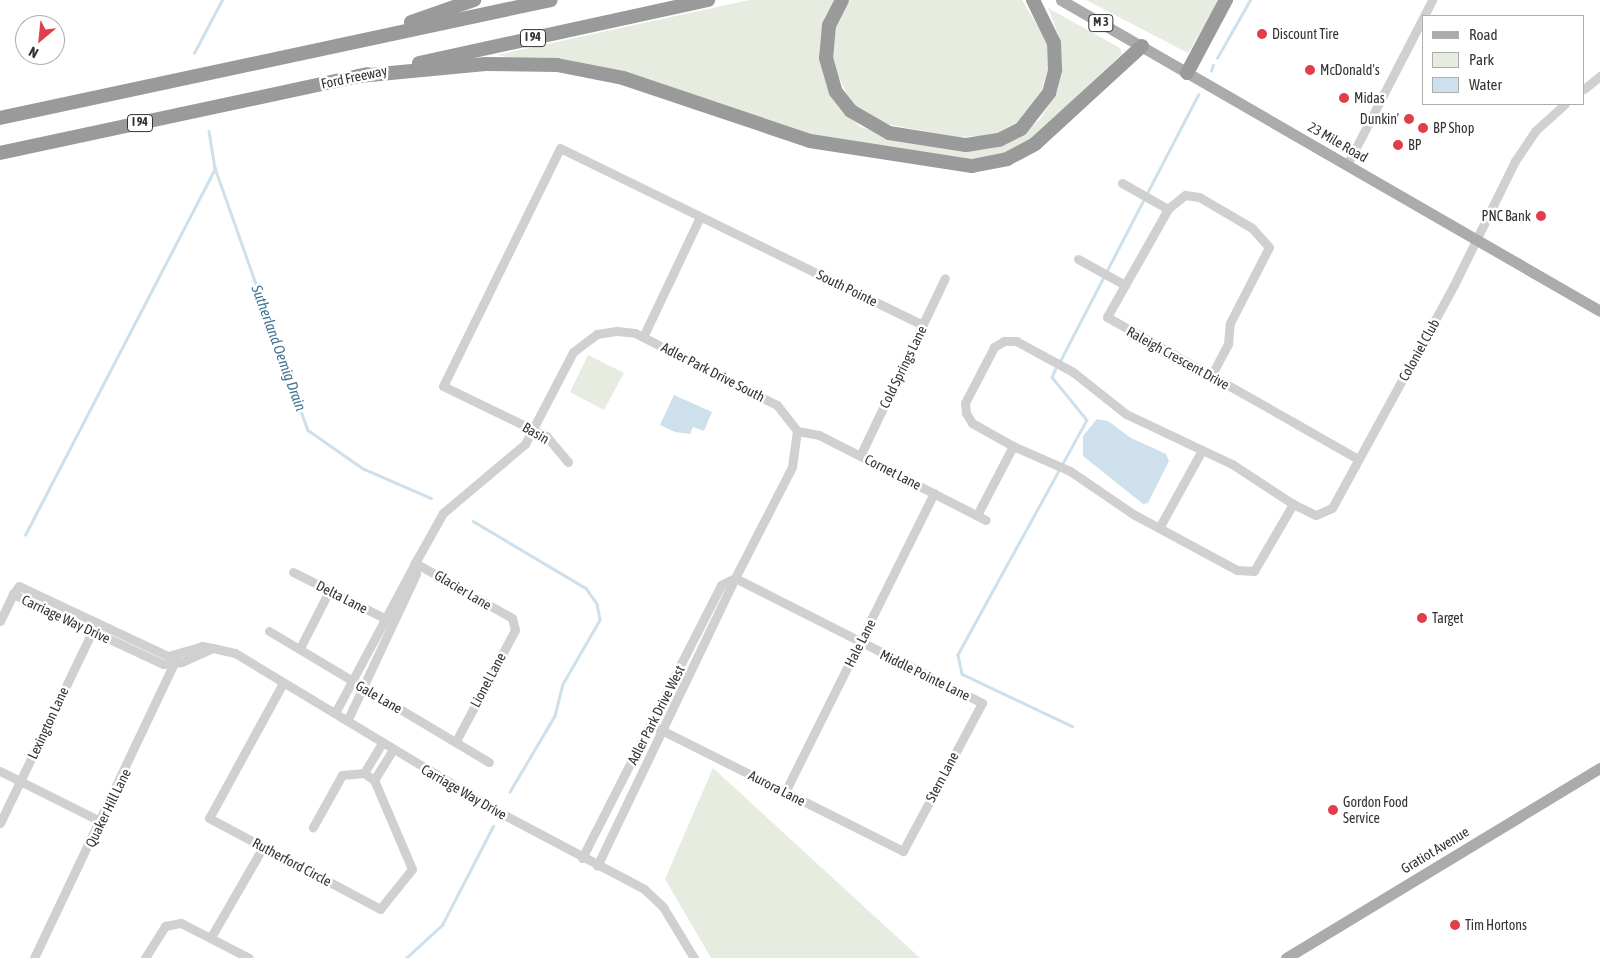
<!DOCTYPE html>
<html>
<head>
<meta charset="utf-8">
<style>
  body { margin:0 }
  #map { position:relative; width:1600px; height:958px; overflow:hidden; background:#fff; font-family:"Asap Condensed",sans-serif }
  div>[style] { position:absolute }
  .green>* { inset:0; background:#e6ecdf }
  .water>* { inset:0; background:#cde0eb }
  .stream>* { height:2.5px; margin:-1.25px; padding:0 1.25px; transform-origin:1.25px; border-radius:1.25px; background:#cde0eb }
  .minor>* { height:9px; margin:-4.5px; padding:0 4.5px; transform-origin:4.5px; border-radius:4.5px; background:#d0d0d0 }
  .major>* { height:11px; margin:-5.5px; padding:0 5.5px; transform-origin:5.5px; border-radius:5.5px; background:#ababab }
  .highway>* { height:14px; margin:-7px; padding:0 7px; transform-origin:7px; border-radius:7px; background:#9a9a9a }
  .dots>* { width:14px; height:14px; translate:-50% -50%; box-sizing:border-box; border:2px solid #fff; border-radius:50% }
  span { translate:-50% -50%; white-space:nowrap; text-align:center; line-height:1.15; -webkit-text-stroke:5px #fff; paint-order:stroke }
  .shield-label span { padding:1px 4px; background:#fff; border:1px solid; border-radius:4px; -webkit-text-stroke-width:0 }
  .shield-label { font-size:12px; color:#333; font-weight:700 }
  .poi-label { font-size:14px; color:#333 }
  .left { translate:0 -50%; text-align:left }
  .right { translate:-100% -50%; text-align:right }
  .street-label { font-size:14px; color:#333 }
  .water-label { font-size:15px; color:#427494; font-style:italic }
  .legend { position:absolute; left:1422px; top:15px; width:162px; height:90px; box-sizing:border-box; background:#fff; border:1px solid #adadad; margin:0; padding:6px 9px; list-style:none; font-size:15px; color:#333 }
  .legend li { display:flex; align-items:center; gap:10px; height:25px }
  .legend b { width:25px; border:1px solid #adadad }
  .north { position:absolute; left:15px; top:15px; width:50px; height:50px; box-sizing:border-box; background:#fff; border:1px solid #adadad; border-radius:50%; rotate:208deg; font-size:14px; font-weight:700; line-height:20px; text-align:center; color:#333 }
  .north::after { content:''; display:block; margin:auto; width:18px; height:22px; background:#e03f4a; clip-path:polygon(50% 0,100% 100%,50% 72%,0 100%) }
</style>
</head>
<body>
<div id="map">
  <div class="green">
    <i style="clip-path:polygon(749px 0,835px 0,821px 35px,826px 85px,843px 112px,861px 127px,902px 141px,988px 149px,1025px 132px,1040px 119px,1051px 102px,1061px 71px,1059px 37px,1048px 8px,1120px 48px,1122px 54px,1022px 148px,980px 161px,811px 136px,655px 83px,497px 55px)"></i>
    <i style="clip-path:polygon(850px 0,1022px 0,1048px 43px,1049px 65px,1039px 99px,1023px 119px,993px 135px,958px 137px,880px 123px,851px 103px,832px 62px,835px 29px)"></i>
    <i style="clip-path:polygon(1086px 0,1220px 0,1188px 53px)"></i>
    <i style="clip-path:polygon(588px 355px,624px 373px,604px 410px,570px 392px)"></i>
    <i style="clip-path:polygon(713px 768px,896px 936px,920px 958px,711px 958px,665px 879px)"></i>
  </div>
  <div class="water">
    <i style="clip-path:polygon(674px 395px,712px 412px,704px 431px,693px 427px,690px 434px,675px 432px,660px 425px)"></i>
    <i style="clip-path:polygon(1097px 419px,1108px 421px,1131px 438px,1166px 454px,1169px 461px,1148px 503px,1143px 504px,1083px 456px,1083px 436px)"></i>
  </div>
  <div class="stream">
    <i style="left:194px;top:53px;width:60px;rotate:-62.2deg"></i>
    <i style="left:1217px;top:58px;width:67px;rotate:-60.4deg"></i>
    <i style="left:1211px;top:71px;width:6px;rotate:-72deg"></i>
    <i style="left:209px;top:131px;width:37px;rotate:81deg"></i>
    <i style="left:215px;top:168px;width:278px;rotate:70.5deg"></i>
    <i style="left:308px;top:430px;width:68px;rotate:34.9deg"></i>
    <i style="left:364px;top:469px;width:73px;rotate:23.4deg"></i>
    <i style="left:1060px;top:361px;width:300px;rotate:-62.6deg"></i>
    <i style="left:1057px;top:366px;width:12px;rotate:114deg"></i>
    <i style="left:1052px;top:377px;width:55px;rotate:50.9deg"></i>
    <i style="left:1087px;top:420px;width:268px;rotate:118.8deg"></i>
    <i style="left:958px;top:655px;width:19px;rotate:78deg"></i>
    <i style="left:962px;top:674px;width:122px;rotate:25.3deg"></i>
    <i style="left:473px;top:521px;width:131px;rotate:30.7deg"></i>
    <i style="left:586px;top:588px;width:19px;rotate:55deg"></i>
    <i style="left:597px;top:604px;width:16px;rotate:79deg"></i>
    <i style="left:600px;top:620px;width:74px;rotate:120deg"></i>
    <i style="left:563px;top:684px;width:33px;rotate:104deg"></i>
    <i style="left:555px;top:716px;width:88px;rotate:120.6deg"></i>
    <i style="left:25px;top:535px;width:413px;rotate:-62.6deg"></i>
    <i style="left:406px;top:958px;width:49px;rotate:-42.5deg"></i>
    <i style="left:442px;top:925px;width:111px;rotate:-62.7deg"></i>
  </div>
  <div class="minor">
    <i style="left:1584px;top:89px;width:21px;rotate:-39deg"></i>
    <i style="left:1347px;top:165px;width:186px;rotate:-62.7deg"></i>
    <i style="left:1122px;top:183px;width:53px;rotate:29.5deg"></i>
    <i style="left:1078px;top:259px;width:54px;rotate:29deg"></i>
    <i style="left:643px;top:337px;width:133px;rotate:-64.6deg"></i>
    <i style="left:1211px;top:376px;width:36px;rotate:-62deg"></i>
    <i style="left:1228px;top:344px;width:21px;rotate:-85deg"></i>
    <i style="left:1230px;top:323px;width:85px;rotate:-62.8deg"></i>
    <i style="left:1269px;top:247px;width:25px;rotate:-132deg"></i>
    <i style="left:1252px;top:228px;width:61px;rotate:-149.7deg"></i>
    <i style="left:1199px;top:197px;width:14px;rotate:-172deg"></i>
    <i style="left:1185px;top:195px;width:22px;rotate:141deg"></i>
    <i style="left:1168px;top:209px;width:124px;rotate:119.5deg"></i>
    <i style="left:1107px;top:317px;width:214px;rotate:29.4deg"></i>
    <i style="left:1293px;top:422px;width:75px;rotate:29.6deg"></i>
    <i style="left:797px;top:431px;width:22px;rotate:10deg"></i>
    <i style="left:819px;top:435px;width:187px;rotate:27deg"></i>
    <i style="left:1013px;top:446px;width:47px;rotate:-150.7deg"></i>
    <i style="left:972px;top:423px;width:12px;rotate:-121deg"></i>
    <i style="left:966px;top:413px;width:10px;rotate:-96deg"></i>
    <i style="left:965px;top:403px;width:63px;rotate:-62.6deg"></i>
    <i style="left:994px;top:347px;width:12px;rotate:-31deg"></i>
    <i style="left:1004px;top:341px;width:12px"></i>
    <i style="left:1016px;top:341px;width:65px;rotate:28.5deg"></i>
    <i style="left:1073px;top:372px;width:68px;rotate:38.4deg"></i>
    <i style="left:1126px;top:414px;width:117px;rotate:25.3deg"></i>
    <i style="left:1232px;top:464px;width:73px;rotate:33.3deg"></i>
    <i style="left:860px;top:456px;width:197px;rotate:-64.5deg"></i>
    <i style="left:568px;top:462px;width:34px;rotate:-130deg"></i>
    <i style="left:546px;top:436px;width:114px;rotate:-154.1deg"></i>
    <i style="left:443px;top:386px;width:265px;rotate:-63.8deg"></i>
    <i style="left:560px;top:148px;width:404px;rotate:26deg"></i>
    <i style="left:977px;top:515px;width:78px;rotate:-62.4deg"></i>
    <i style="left:1013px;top:446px;width:62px;rotate:23.7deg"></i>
    <i style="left:1070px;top:471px;width:76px;rotate:34.3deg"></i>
    <i style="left:1133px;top:514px;width:118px;rotate:28.3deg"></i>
    <i style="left:1237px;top:570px;width:17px;rotate:3deg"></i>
    <i style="left:1254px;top:571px;width:78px;rotate:-59.8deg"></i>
    <i style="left:1293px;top:504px;width:25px;rotate:26deg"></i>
    <i style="left:1316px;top:515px;width:17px;rotate:-24deg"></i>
    <i style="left:1332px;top:508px;width:252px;rotate:-61.3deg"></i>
    <i style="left:1453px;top:287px;width:140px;rotate:-63.8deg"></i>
    <i style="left:1515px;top:161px;width:36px;rotate:-56deg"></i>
    <i style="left:1535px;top:131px;width:40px;rotate:-42deg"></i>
    <i style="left:1159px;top:528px;width:89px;rotate:-61.1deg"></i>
    <i style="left:293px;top:572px;width:106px;rotate:26.8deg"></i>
    <i style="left:19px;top:586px;width:165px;rotate:25.2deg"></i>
    <i style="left:168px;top:656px;width:35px;rotate:-16deg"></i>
    <i style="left:202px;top:646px;width:11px;rotate:10deg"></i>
    <i style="left:213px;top:648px;width:34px;rotate:156deg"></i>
    <i style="left:182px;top:662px;width:19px;rotate:174deg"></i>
    <i style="left:163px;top:664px;width:166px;rotate:-155deg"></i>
    <i style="left:13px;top:594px;width:10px;rotate:-53deg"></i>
    <i style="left:0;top:621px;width:30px;rotate:-64deg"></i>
    <i style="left:269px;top:631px;width:256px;rotate:30.8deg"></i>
    <i style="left:213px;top:648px;width:23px;rotate:13deg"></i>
    <i style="left:235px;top:653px;width:304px;rotate:31.1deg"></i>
    <i style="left:495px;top:810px;width:169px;rotate:27.9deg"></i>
    <i style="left:644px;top:889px;width:26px;rotate:43deg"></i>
    <i style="left:663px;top:907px;width:60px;rotate:58.7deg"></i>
    <i style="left:300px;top:648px;width:64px;rotate:-63deg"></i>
    <i style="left:283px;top:683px;width:154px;rotate:118.7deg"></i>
    <i style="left:209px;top:818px;width:194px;rotate:28deg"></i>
    <i style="left:380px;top:909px;width:51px;rotate:-51.3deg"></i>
    <i style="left:412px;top:869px;width:97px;rotate:-113.1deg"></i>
    <i style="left:374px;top:780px;width:12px;rotate:-145deg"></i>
    <i style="left:364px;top:773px;width:22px;rotate:175deg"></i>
    <i style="left:342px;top:775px;width:60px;rotate:119.1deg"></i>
    <i style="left:335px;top:713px;width:170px;rotate:-61.9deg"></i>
    <i style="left:415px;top:563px;width:11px;rotate:85deg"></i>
    <i style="left:416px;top:574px;width:162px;rotate:115.1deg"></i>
    <i style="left:456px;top:741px;width:126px;rotate:-62deg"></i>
    <i style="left:515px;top:630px;width:12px;rotate:-104deg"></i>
    <i style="left:512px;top:618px;width:112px;rotate:-150.4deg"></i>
    <i style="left:415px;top:563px;width:57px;rotate:-60.8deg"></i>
    <i style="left:443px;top:513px;width:107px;rotate:-40.1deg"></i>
    <i style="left:525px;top:444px;width:104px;rotate:-62.4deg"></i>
    <i style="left:573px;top:352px;width:30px;rotate:-37deg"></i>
    <i style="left:597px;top:334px;width:20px;rotate:-9deg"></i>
    <i style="left:617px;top:331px;width:18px;rotate:6deg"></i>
    <i style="left:635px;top:333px;width:159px;rotate:26.9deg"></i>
    <i style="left:777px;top:405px;width:33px;rotate:52deg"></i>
    <i style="left:797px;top:431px;width:36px;rotate:98deg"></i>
    <i style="left:792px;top:467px;width:125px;rotate:117.2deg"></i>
    <i style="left:735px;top:578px;width:277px;rotate:26.8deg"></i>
    <i style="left:982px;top:703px;width:168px;rotate:118.1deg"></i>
    <i style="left:903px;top:851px;width:282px;rotate:-153.4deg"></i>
    <i style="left:0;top:771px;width:114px;rotate:26.6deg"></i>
    <i style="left:364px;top:773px;width:35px;rotate:-59deg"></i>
    <i style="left:374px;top:780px;width:36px;rotate:-58deg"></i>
    <i style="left:785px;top:792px;width:334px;rotate:-63.5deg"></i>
    <i style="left:0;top:823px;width:216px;rotate:-64.3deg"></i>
    <i style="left:582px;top:858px;width:306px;rotate:-63deg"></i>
    <i style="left:721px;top:585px;width:16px;rotate:-27deg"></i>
    <i style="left:735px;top:578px;width:319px;rotate:115.6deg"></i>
    <i style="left:211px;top:937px;width:104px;rotate:-60deg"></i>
    <i style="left:34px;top:958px;width:331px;rotate:-64.6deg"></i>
    <i style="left:145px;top:958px;width:38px;rotate:-58deg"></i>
    <i style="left:165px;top:926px;width:16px;rotate:-11deg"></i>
    <i style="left:181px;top:923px;width:76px;rotate:27.2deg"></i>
  </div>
  <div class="major">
    <i style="left:1061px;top:0;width:622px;rotate:29.98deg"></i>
    <i style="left:1286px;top:958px;width:367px;rotate:-31.2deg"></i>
  </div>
  <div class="highway">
    <i style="left:842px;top:0;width:28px;rotate:117deg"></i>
    <i style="left:829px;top:25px;width:33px;rotate:95deg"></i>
    <i style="left:826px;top:58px;width:35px;rotate:74deg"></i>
    <i style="left:836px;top:92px;width:24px;rotate:52deg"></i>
    <i style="left:851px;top:111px;width:44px;rotate:30.1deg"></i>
    <i style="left:889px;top:133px;width:78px;rotate:8.9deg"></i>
    <i style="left:966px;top:145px;width:33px;rotate:-9deg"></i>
    <i style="left:999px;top:140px;width:25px;rotate:-27deg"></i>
    <i style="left:1021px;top:129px;width:46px;rotate:-52.1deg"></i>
    <i style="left:1049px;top:93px;width:24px;rotate:-75deg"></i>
    <i style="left:1055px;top:70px;width:27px;rotate:-92deg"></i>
    <i style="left:1054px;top:43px;width:48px;rotate:-116deg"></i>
    <i style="left:411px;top:22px;width:67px;rotate:-19.2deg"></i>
    <i style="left:419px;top:63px;width:296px;rotate:-12.3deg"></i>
    <i style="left:1187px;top:73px;width:83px;rotate:-61.9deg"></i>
    <i style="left:359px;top:76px;width:127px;rotate:-5.4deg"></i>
    <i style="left:485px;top:64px;width:72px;rotate:0.8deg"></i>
    <i style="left:557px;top:65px;width:67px;rotate:11.1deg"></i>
    <i style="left:623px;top:78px;width:197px;rotate:18.6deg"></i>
    <i style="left:810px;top:141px;width:164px;rotate:8.8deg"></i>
    <i style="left:972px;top:166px;width:36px;rotate:-11deg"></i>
    <i style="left:1007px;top:159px;width:32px;rotate:-28deg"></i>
    <i style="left:1035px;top:144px;width:145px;rotate:-42.5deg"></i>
    <i style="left:0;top:118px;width:563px;rotate:-12.09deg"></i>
    <i style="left:0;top:153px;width:376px;rotate:-12.1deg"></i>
  </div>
  <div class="dots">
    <i style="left:1262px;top:34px;background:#e03f4a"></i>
    <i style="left:1310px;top:70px;background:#e03f4a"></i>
    <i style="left:1344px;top:98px;background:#e03f4a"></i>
    <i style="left:1409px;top:119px;background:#e03f4a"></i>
    <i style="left:1423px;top:128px;background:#e03f4a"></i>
    <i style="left:1398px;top:145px;background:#e03f4a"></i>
    <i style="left:1541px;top:216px;background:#e03f4a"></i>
    <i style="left:1422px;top:618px;background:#e03f4a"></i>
    <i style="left:1333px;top:810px;background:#e03f4a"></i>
    <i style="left:1455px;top:925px;background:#e03f4a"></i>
  </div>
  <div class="shield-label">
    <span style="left:1101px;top:23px">M 3</span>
    <span style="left:533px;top:38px">I 94</span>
    <span style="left:140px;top:123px">I 94</span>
  </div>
  <div class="poi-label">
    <span class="left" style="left:1272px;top:34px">Discount Tire</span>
    <span class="left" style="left:1320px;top:70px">McDonald's</span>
    <span class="left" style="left:1354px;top:98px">Midas</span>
    <span class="right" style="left:1399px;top:119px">Dunkin'</span>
    <span class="left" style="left:1433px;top:128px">BP Shop</span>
    <span class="left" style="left:1408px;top:145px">BP</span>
    <span class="right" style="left:1531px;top:216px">PNC Bank</span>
    <span class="left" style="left:1432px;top:618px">Target</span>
    <span class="left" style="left:1343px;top:810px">Gordon Food<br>Service</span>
    <span class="left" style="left:1465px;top:925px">Tim Hortons</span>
  </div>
  <div class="street-label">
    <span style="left:354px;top:77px;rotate:-12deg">Ford Freeway</span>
    <span style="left:1338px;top:142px;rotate:30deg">23 Mile Road</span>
    <span style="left:847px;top:288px;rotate:26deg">South Pointe</span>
    <span style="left:1419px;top:350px;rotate:-61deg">Coloniel Club</span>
    <span style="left:1178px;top:358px;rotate:29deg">Raleigh Crescent Drive</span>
    <span style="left:903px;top:367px;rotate:-64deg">Cold Springs Lane</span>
    <span style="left:713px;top:372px;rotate:27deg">Adler Park Drive South</span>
    <span style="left:536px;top:433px;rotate:30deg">Basin</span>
    <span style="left:893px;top:472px;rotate:27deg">Cornet Lane</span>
    <span style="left:463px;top:590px;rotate:31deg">Glacier Lane</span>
    <span style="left:342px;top:597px;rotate:27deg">Delta Lane</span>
    <span style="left:66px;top:619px;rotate:25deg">Carriage Way Drive</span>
    <span style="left:860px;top:643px;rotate:-63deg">Hale Lane</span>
    <span style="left:925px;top:675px;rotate:26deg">Middle Pointe Lane</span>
    <span style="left:488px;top:680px;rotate:-62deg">Lionel Lane</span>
    <span style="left:379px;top:697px;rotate:30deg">Gale Lane</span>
    <span style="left:656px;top:715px;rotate:-63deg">Adler Park Drive West</span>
    <span style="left:48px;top:723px;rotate:-65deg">Lexington Lane</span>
    <span style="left:942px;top:777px;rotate:-62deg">Stern Lane</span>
    <span style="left:777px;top:788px;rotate:27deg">Aurora Lane</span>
    <span style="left:464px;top:792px;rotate:30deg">Carriage Way Drive</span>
    <span style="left:108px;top:808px;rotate:-64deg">Quaker Hill Lane</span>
    <span style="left:1435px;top:850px;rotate:-31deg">Gratiot Avenue</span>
    <span style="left:292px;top:862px;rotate:28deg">Rutherford Circle</span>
  </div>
  <div class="water-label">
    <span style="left:279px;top:348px;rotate:70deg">Sutherland Oemig Drain</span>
  </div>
  <ul class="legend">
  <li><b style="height:6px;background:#ababab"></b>Road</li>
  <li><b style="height:14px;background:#e6ecdf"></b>Park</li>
  <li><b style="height:14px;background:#cde0eb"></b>Water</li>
  </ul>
  <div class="north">N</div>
</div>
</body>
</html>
